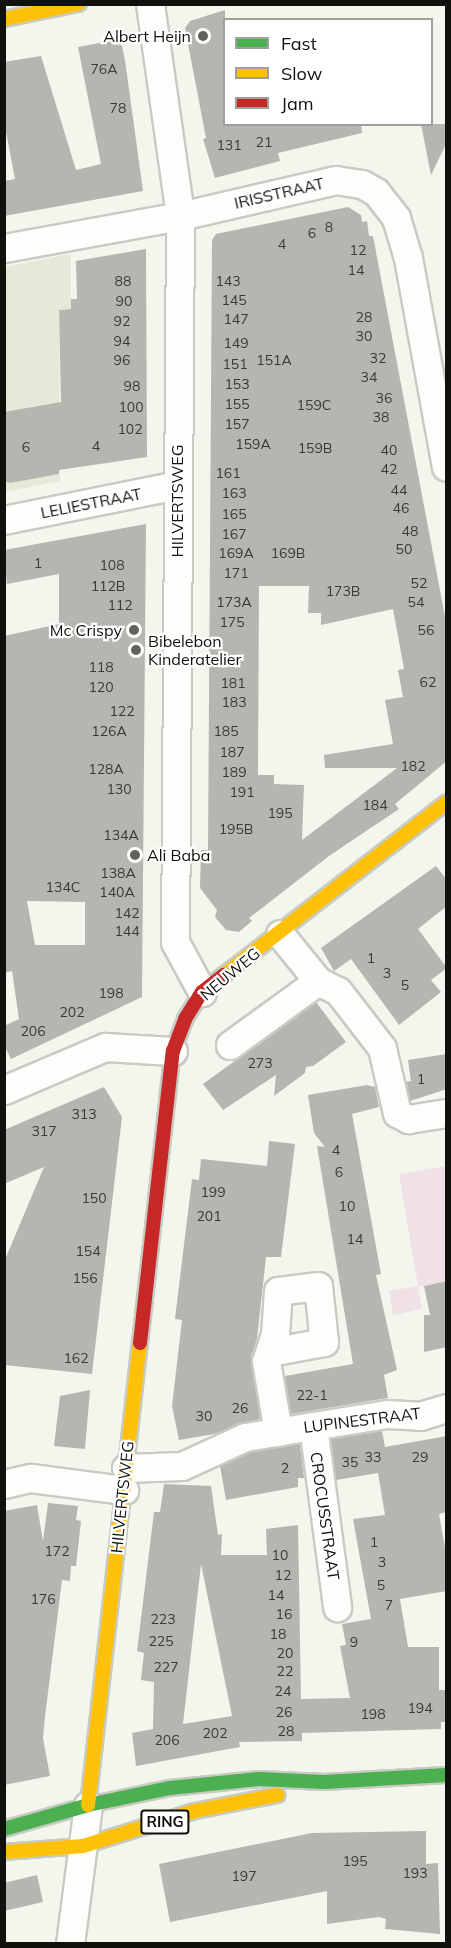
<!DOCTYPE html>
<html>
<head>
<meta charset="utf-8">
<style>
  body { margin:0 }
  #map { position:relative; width:451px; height:1948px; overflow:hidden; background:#f3f6ec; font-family:Mulish,sans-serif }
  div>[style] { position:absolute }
  .built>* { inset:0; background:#e5ead8 }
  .green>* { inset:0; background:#f0e1e9 }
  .building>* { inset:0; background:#b4b7af }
  .roads { filter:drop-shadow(2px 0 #c8cbc3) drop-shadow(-2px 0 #c8cbc3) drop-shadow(0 2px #c8cbc3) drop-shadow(0 -2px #c8cbc3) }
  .street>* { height:27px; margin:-13.5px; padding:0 13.5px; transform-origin:13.5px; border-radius:13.5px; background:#fdfefc }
  .fast>* { height:14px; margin:-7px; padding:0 7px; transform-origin:7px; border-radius:7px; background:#4caf50 }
  .slow>* { height:14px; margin:-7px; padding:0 7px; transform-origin:7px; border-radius:7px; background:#ffc107 }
  .jam>* { height:14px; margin:-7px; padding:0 7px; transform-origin:7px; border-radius:7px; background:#c62828 }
  .dots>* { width:16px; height:16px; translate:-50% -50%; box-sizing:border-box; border:3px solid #fff; border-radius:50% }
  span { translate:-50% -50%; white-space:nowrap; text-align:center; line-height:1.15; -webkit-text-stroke:4.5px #fff; paint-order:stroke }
  .number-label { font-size:14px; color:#383a34 }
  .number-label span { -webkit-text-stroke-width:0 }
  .shield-label span { padding:2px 4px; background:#fff; border:2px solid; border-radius:4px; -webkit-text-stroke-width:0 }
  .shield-label { font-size:15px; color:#0f110b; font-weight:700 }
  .poi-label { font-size:16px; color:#0f110b }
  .right { translate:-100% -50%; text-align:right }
  .left { translate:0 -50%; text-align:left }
  .street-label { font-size:16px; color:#0f110b }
  .frame { position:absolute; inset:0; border:6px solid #0f110b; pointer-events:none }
  .legend { position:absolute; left:223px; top:18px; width:210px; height:108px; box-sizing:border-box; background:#fff; border:2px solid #9fa09d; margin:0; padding:8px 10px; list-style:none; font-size:18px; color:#0f110b }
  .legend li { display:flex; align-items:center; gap:12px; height:30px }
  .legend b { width:30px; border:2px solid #9fa09d }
</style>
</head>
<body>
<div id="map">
  <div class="built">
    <i style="clip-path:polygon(71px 254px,71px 309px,59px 310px,60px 481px,5px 492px,5px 267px)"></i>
  </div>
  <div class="green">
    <i style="clip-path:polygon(446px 1166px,446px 1281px,418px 1287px,422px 1309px,393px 1315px,389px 1291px,418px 1286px,399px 1174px)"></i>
  </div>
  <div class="building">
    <i style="clip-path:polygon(225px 10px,225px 124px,361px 124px,362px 133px,278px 153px,280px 161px,215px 178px,203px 139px,206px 138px,185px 28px,190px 21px)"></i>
    <i style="clip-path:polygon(115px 40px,122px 46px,125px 60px,143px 191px,4px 216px,4px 181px,15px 179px,4px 121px,4px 62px,41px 56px,76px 170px,101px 164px,78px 47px)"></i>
    <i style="clip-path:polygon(421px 124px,447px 124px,447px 142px,431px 175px)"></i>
    <i style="clip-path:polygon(evenodd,348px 207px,361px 215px,362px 222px,367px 221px,369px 236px,373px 236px,446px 622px,447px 761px,395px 804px,399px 809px,329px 856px,249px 918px,252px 921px,239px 932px,226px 930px,215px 917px,217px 910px,200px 888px,201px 850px,208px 850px,212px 240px,216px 234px,348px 207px,259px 586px,309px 586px,308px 613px,321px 613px,321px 625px,393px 609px,404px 669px,398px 670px,403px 697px,385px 700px,393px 744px,324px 755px,325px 768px,397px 768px,302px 840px,304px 785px,274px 784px,274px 775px,258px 775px,259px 586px)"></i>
    <i style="clip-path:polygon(146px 249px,147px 457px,59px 470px,59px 474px,10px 483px,4px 481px,4px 412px,61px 402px,59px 310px,71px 309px,71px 299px,77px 299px,76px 261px)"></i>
    <i style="clip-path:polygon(evenodd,146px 524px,142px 997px,11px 1059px,4px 1045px,4px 1026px,19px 1019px,12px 971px,4px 973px,4px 636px,59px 624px,59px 574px,7px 584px,4px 550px,146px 524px,27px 901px,85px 902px,85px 945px,35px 945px,27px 901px)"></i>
    <i style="clip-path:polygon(436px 866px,447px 880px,447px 906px,418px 929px,447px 968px,431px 980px,441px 992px,399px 1025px,351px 959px,334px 971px,321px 948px)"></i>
    <i style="clip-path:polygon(316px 1002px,346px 1042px,313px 1066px,306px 1067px,305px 1073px,274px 1096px,276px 1075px,223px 1110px,203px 1084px)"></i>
    <i style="clip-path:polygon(447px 1054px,447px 1089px,410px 1101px,406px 1082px,411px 1081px,408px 1060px)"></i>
    <i style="clip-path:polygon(367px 1085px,375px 1087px,379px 1107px,352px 1114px,381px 1274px,376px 1275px,397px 1370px,384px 1375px,388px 1398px,291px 1414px,285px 1376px,353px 1364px,317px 1146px,325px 1147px,314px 1133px,308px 1095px)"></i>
    <i style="clip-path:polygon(104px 1087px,122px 1117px,92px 1374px,4px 1365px,4px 1262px,44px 1167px,4px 1184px,4px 1130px)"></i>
    <i style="clip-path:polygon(269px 1141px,295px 1144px,281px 1257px,266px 1257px,257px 1339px,251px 1357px,260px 1419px,214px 1434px,179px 1440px,172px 1406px,182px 1320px,175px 1319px,192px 1179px,199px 1180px,201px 1159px,267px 1166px)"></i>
    <i style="clip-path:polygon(447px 1281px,447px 1347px,424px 1352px,424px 1315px,430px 1315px,424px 1286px)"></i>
    <i style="clip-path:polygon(90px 1390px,85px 1449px,54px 1446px,60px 1396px)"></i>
    <i style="clip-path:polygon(evenodd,382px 1431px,385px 1447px,447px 1436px,447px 1512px,439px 1514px,447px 1559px,447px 1591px,400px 1599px,408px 1647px,439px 1647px,439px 1690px,447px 1690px,447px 1722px,441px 1722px,441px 1729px,302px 1733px,302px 1741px,239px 1742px,240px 1747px,136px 1766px,132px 1733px,153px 1729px,154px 1682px,141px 1680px,144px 1653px,137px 1651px,154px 1512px,160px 1512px,164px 1484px,211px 1486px,218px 1535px,222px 1534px,221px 1555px,267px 1555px,266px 1529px,298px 1525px,301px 1699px,350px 1698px,340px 1646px,346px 1645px,342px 1624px,371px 1619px,353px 1519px,385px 1515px,378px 1473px,336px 1480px,331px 1439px,382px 1431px,201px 1564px,232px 1716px,183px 1724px,201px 1564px)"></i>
    <i style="clip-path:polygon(300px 1444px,304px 1478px,298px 1478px,298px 1487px,226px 1500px,220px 1466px,250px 1452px)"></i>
    <i style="clip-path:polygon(48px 1503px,78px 1506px,76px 1520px,81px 1521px,76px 1566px,71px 1566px,70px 1581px,62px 1580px,45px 1717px,43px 1738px,50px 1776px,4px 1785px,4px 1511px,37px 1505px,43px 1541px)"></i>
    <i style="clip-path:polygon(426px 1831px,426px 1864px,438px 1863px,440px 1934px,385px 1929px,386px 1919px,379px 1917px,327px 1924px,327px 1891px,170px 1922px,159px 1864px,312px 1833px)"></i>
    <i style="clip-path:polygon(37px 1875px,43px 1902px,4px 1911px,4px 1883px)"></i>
  </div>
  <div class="roads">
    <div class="street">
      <i style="left:150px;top:4px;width:214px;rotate:81.9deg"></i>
      <i style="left:180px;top:216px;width:726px;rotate:90.39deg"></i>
      <i style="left:175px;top:942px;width:57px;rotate:61.6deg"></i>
      <i style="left:4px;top:248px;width:179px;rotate:-10.3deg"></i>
      <i style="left:180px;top:216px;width:160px;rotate:-13deg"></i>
      <i style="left:336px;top:180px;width:26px;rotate:9deg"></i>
      <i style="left:362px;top:184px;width:16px;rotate:30deg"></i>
      <i style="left:376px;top:192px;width:33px;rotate:52deg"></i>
      <i style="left:396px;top:218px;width:42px;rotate:73.3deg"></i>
      <i style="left:408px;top:258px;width:212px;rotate:79.7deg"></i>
      <i style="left:4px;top:520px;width:177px;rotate:-11.4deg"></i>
      <i style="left:280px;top:934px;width:60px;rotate:51deg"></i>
      <i style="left:318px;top:981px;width:22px;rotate:27deg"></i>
      <i style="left:338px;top:991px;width:72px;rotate:52.3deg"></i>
      <i style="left:382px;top:1048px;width:67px;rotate:77deg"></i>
      <i style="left:397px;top:1113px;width:13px;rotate:29deg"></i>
      <i style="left:408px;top:1119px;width:38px;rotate:-9deg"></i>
      <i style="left:230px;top:1045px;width:109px;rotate:-36deg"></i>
      <i style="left:4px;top:1090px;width:110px;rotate:-23.1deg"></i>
      <i style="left:105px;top:1047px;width:68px;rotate:3.4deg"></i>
      <i style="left:270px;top:1352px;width:55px;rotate:-10.5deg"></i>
      <i style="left:324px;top:1342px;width:56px;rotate:-96.1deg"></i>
      <i style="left:318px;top:1286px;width:40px;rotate:172.9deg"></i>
      <i style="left:278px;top:1291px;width:43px;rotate:94deg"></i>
      <i style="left:275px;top:1334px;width:28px;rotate:108deg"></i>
      <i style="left:266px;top:1361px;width:72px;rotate:80.4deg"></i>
      <i style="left:313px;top:1426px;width:183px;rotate:82.4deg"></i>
      <i style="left:126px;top:1468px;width:56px;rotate:-2deg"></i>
      <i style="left:182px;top:1466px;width:69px;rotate:-24.7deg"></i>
      <i style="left:245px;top:1437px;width:144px;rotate:-9.2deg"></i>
      <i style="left:387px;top:1414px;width:33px;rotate:3deg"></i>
      <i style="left:420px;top:1416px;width:27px;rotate:-17deg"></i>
      <i style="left:4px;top:1484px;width:28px;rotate:-13deg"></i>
      <i style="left:31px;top:1478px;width:94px;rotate:7.4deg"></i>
      <i style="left:70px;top:1944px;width:140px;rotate:-82.6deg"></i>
    </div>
    <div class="fast">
      <i style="left:4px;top:1829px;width:87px;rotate:-15.9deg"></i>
      <i style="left:88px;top:1805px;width:84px;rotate:-11.7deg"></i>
      <i style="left:170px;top:1788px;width:89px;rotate:-5.8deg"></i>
      <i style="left:259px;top:1779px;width:65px;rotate:2.6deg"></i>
      <i style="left:324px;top:1782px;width:122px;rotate:-3.3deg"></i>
    </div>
    <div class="slow">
      <i style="left:4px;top:19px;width:76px;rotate:-11.5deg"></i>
      <i style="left:224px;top:975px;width:281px;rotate:-37.8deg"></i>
      <i style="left:88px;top:1805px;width:465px;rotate:-83.6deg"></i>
      <i style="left:4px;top:1852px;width:79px;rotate:-4.3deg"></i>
      <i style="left:83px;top:1846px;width:117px;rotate:-17.4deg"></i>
      <i style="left:195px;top:1811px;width:84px;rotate:-11deg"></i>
    </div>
    <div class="jam">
      <i style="left:140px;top:1343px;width:294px;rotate:-83.6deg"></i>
      <i style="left:173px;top:1051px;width:34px;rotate:-69deg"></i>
      <i style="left:185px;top:1019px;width:32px;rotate:-58deg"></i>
      <i style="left:202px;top:992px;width:28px;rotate:-38deg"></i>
    </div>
  </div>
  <div class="dots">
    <i style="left:203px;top:36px;background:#5f615a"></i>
    <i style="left:134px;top:630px;background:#5f615a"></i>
    <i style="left:136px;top:650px;background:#5f615a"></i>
    <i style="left:135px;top:855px;background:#5f615a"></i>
  </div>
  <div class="number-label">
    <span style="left:104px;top:69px">76A</span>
    <span style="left:118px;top:108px">78</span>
    <span style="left:264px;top:142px">21</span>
    <span style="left:229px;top:145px">131</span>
    <span style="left:329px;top:227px">8</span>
    <span style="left:312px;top:233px">6</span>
    <span style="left:282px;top:244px">4</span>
    <span style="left:358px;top:250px">12</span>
    <span style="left:356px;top:270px">14</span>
    <span style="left:123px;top:281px">88</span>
    <span style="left:228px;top:281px">143</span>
    <span style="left:234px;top:300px">145</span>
    <span style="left:124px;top:301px">90</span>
    <span style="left:364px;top:317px">28</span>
    <span style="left:236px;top:319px">147</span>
    <span style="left:122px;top:321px">92</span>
    <span style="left:364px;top:336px">30</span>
    <span style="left:122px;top:341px">94</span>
    <span style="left:236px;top:343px">149</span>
    <span style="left:378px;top:358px">32</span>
    <span style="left:122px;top:360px">96</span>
    <span style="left:274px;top:360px">151A</span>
    <span style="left:235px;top:364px">151</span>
    <span style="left:369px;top:377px">34</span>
    <span style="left:237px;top:384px">153</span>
    <span style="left:132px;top:386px">98</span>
    <span style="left:384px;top:398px">36</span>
    <span style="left:237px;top:404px">155</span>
    <span style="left:314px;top:405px">159C</span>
    <span style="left:131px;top:407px">100</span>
    <span style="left:381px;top:417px">38</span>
    <span style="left:237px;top:424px">157</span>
    <span style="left:130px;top:429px">102</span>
    <span style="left:253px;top:444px">159A</span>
    <span style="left:96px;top:446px">4</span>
    <span style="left:26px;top:447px">6</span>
    <span style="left:315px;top:448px">159B</span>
    <span style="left:389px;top:450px">40</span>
    <span style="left:389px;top:469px">42</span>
    <span style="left:228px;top:473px">161</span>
    <span style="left:399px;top:490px">44</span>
    <span style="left:234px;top:493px">163</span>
    <span style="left:401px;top:508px">46</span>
    <span style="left:234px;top:514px">165</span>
    <span style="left:410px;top:531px">48</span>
    <span style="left:234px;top:534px">167</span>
    <span style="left:404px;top:549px">50</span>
    <span style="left:236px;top:553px">169A</span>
    <span style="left:288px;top:553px">169B</span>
    <span style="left:38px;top:563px">1</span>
    <span style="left:112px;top:565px">108</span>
    <span style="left:236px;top:573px">171</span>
    <span style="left:419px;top:583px">52</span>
    <span style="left:108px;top:586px">112B</span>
    <span style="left:343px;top:591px">173B</span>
    <span style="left:234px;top:602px">173A</span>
    <span style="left:416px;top:602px">54</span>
    <span style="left:120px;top:605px">112</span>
    <span style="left:232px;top:622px">175</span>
    <span style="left:426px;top:630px">56</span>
    <span style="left:101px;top:667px">118</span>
    <span style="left:428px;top:682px">62</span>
    <span style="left:233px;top:683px">181</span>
    <span style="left:101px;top:687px">120</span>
    <span style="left:234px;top:702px">183</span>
    <span style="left:122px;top:711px">122</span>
    <span style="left:109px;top:731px">126A</span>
    <span style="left:226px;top:731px">185</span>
    <span style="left:232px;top:752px">187</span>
    <span style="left:413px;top:766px">182</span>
    <span style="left:106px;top:769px">128A</span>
    <span style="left:234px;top:772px">189</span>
    <span style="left:119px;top:789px">130</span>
    <span style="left:242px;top:792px">191</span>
    <span style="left:375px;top:805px">184</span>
    <span style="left:280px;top:813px">195</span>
    <span style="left:236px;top:829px">195B</span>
    <span style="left:121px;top:835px">134A</span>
    <span style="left:118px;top:873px">138A</span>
    <span style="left:63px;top:887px">134C</span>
    <span style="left:117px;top:892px">140A</span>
    <span style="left:127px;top:913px">142</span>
    <span style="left:127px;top:931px">144</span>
    <span style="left:371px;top:958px">1</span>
    <span style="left:387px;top:973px">3</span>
    <span style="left:405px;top:985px">5</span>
    <span style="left:111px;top:993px">198</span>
    <span style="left:72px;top:1012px">202</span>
    <span style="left:33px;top:1031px">206</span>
    <span style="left:260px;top:1063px">273</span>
    <span style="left:421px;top:1079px">1</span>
    <span style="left:84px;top:1114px">313</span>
    <span style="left:44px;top:1131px">317</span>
    <span style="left:336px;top:1150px">4</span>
    <span style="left:339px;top:1172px">6</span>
    <span style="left:213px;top:1192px">199</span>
    <span style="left:94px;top:1198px">150</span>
    <span style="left:347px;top:1206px">10</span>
    <span style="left:209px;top:1216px">201</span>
    <span style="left:355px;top:1239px">14</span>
    <span style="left:88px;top:1251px">154</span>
    <span style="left:85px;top:1278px">156</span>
    <span style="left:76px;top:1358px">162</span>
    <span style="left:312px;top:1395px">22-1</span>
    <span style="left:240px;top:1408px">26</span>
    <span style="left:204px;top:1416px">30</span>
    <span style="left:373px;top:1457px">33</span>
    <span style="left:420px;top:1457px">29</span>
    <span style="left:350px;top:1462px">35</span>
    <span style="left:285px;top:1468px">2</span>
    <span style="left:374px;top:1542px">1</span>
    <span style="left:57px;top:1551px">172</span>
    <span style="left:280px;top:1555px">10</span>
    <span style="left:382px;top:1562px">3</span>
    <span style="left:283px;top:1575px">12</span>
    <span style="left:381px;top:1585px">5</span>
    <span style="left:276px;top:1595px">14</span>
    <span style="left:43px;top:1599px">176</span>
    <span style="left:389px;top:1605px">7</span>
    <span style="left:284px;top:1614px">16</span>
    <span style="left:163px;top:1619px">223</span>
    <span style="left:278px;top:1634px">18</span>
    <span style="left:161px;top:1641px">225</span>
    <span style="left:354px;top:1642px">9</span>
    <span style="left:285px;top:1653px">20</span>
    <span style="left:166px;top:1667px">227</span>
    <span style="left:285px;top:1671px">22</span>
    <span style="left:283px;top:1691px">24</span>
    <span style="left:420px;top:1708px">194</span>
    <span style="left:284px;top:1712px">26</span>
    <span style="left:373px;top:1714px">198</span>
    <span style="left:286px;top:1731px">28</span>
    <span style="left:215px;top:1733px">202</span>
    <span style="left:167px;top:1740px">206</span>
    <span style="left:355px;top:1861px">195</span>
    <span style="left:415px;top:1873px">193</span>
    <span style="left:244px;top:1876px">197</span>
  </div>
  <div class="shield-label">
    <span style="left:165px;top:1822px">RING</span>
  </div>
  <div class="poi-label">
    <span class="right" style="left:191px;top:36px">Albert Heijn</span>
    <span class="right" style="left:122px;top:630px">Mc Crispy</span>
    <span class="left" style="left:148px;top:650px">Bibelebon<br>Kinderatelier</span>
    <span class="left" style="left:147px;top:855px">Ali Baba</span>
  </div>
  <div class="street-label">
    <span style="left:279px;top:193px;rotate:-13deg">IRISSTRAAT</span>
    <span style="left:177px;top:501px;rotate:-90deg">HILVERTSWEG</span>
    <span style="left:91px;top:503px;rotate:-11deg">LELIESTRAAT</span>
    <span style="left:230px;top:974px;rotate:-40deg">NEUWEG</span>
    <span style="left:362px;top:1420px;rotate:-7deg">LUPINESTRAAT</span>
    <span style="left:122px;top:1497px;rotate:-84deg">HILVERTSWEG</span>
    <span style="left:325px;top:1516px;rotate:82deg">CROCUSSTRAAT</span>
  </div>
  <div class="frame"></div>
  <ul class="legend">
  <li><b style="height:8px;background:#4caf50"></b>Fast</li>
  <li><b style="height:8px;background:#ffc107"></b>Slow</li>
  <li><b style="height:8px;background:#c62828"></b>Jam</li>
  </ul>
</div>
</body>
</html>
